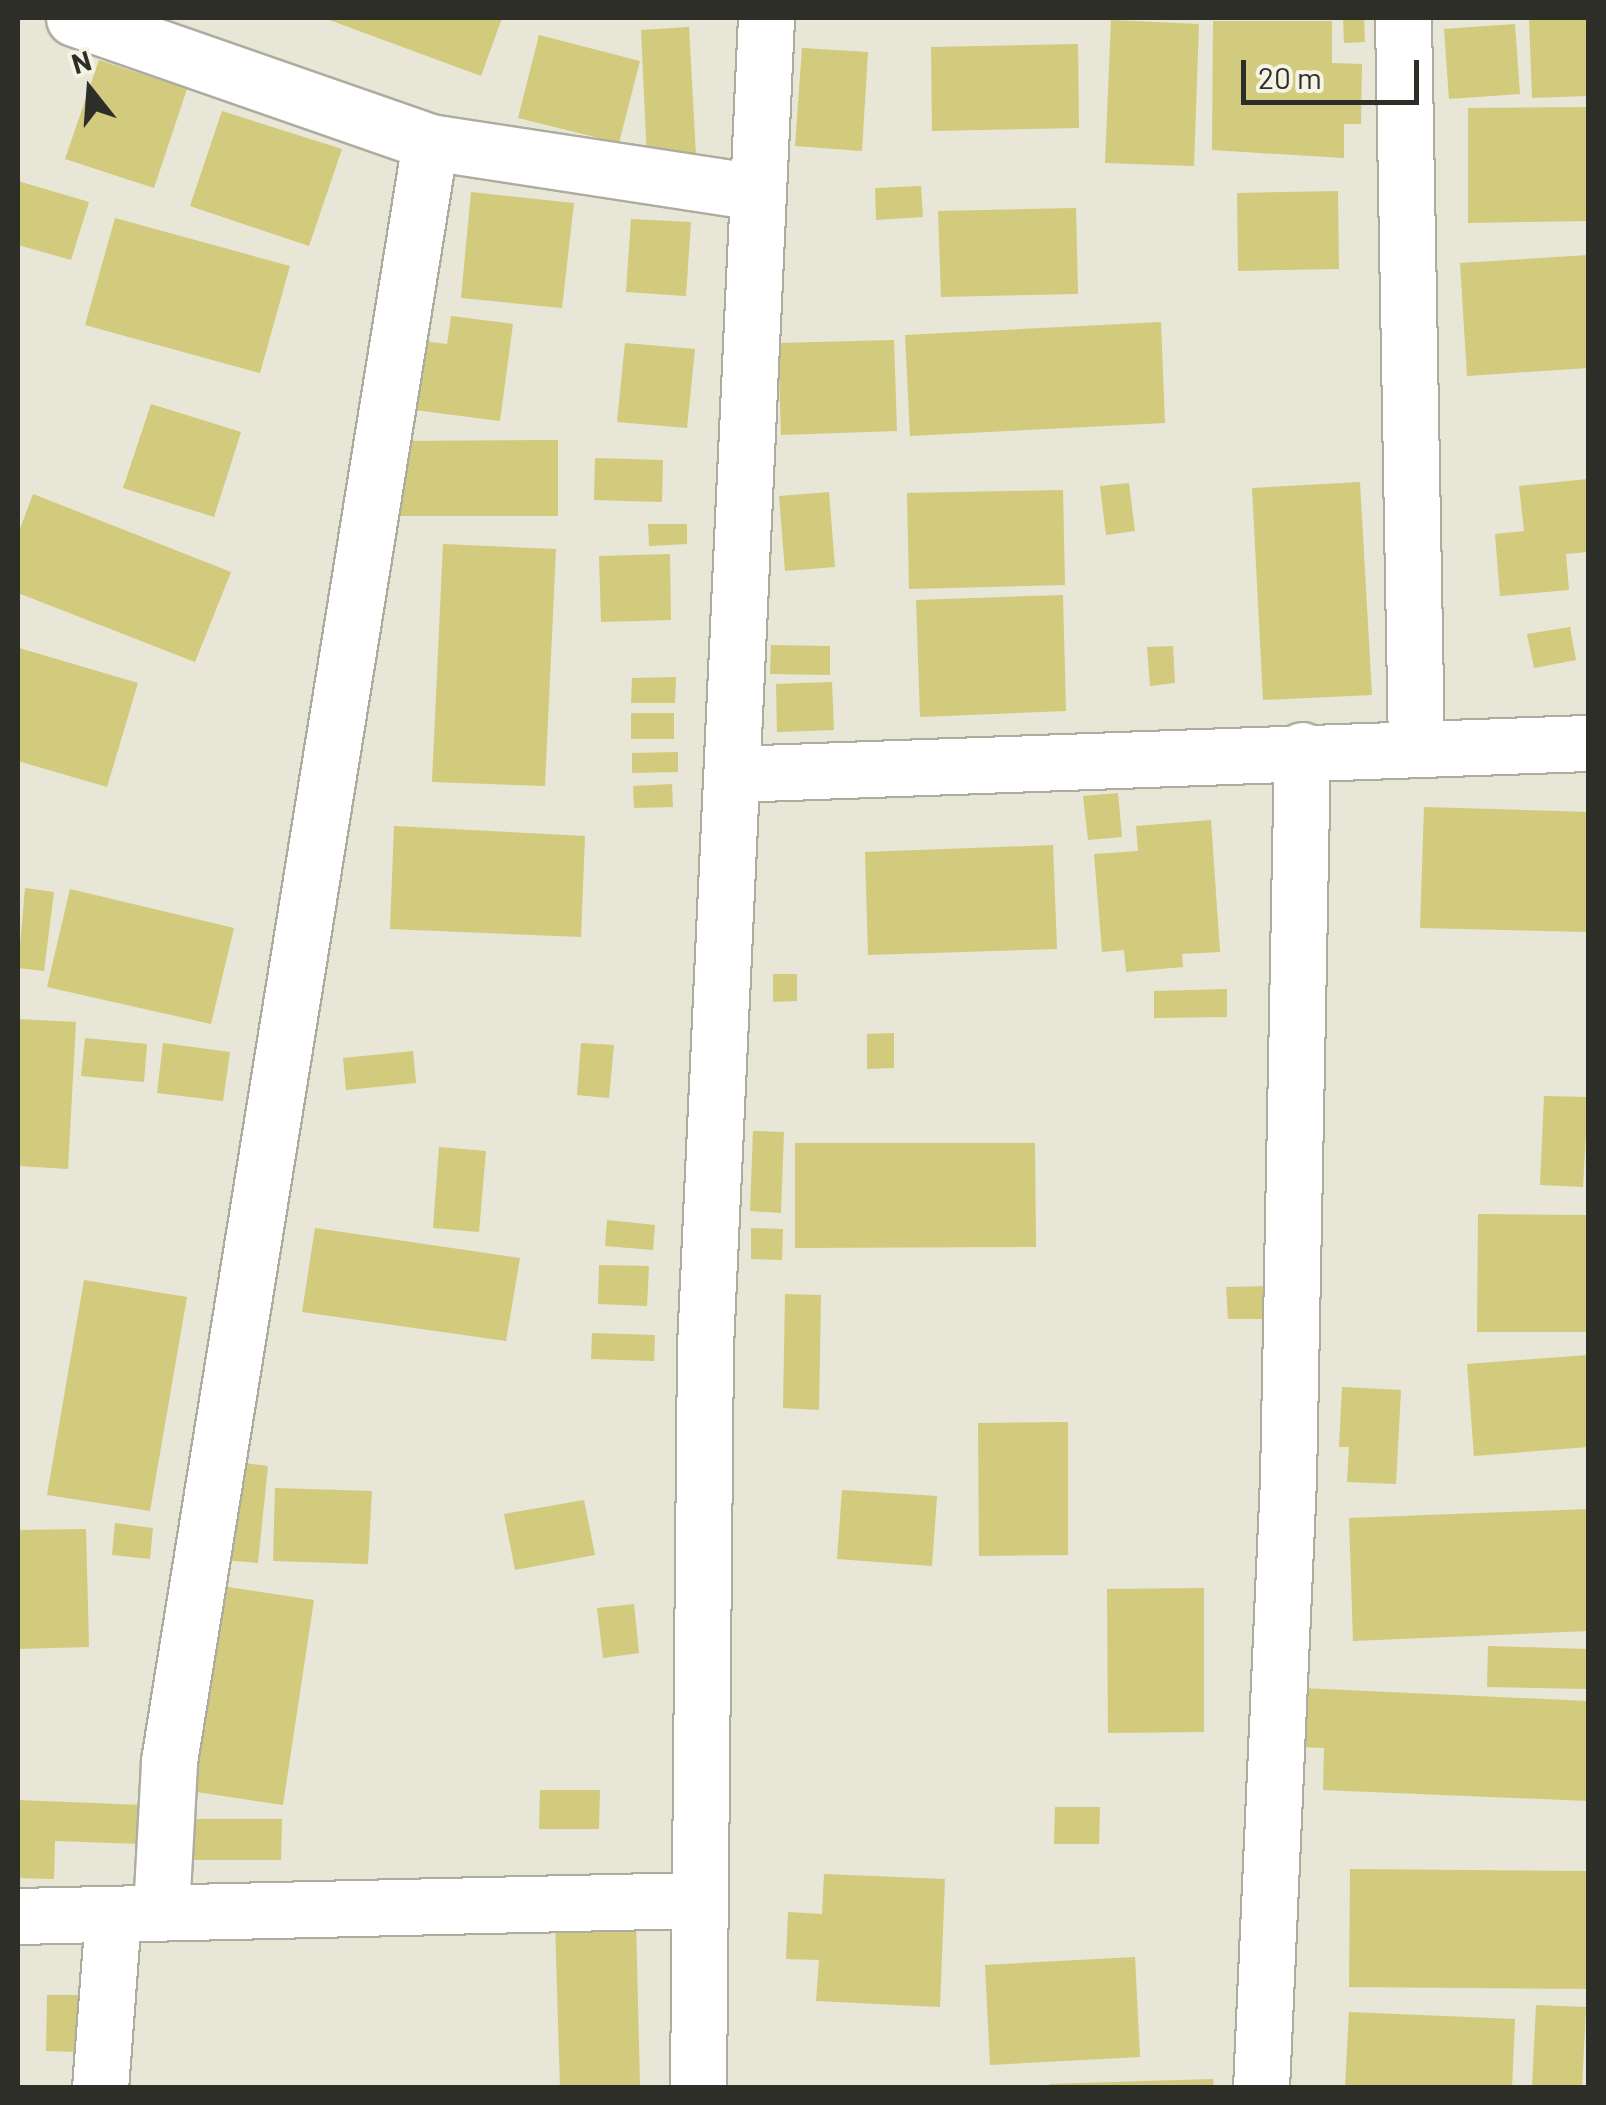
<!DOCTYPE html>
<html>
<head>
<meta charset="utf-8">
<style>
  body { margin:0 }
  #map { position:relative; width:1606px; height:2105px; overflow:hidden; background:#e7e6d7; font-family:Barlow,sans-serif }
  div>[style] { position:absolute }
  .building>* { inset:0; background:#d2ca7c }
  .roads { filter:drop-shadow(2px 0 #adac9f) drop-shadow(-2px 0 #adac9f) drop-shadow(0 2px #adac9f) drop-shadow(0 -2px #adac9f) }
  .minor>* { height:55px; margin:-27.5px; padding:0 27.5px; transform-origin:27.5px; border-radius:27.5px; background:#fff }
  span { translate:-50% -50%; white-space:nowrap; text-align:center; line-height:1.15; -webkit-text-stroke:8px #f4f3e4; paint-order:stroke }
  .frame { position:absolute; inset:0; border:20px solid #2e2e28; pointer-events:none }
  .north { position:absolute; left:40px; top:40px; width:100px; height:100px; -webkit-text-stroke:8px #f4f3e4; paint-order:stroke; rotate:343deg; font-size:28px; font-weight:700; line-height:40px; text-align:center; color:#2e2e28 }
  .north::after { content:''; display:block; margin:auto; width:35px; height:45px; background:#2e2e28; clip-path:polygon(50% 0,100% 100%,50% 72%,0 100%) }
  .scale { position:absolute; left:1241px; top:60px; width:178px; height:45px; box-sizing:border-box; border:5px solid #2e2e28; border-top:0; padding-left:12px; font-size:30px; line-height:35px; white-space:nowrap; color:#2e2e28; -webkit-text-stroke:8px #f4f3e4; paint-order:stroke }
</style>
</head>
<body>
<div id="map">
  <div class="building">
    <i style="clip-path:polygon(324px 18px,502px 18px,481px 76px)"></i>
    <i style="clip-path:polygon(1343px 18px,1364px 18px,1365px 42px,1344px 43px)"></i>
    <i style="clip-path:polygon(1529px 18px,1588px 18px,1588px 96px,1532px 98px)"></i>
    <i style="clip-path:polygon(1111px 20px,1199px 24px,1194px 166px,1105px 163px)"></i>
    <i style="clip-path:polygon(1213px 21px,1332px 21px,1332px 63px,1362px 64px,1361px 124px,1344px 124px,1344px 158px,1212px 150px)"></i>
    <i style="clip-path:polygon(1515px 24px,1520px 94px,1449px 99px,1444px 29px)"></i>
    <i style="clip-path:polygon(689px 27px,696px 156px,647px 159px,641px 30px)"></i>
    <i style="clip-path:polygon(539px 35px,640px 61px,619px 143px,518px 118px)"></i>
    <i style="clip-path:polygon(1078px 44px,1079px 128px,932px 131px,931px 47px)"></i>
    <i style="clip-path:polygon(802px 48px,868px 52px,862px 151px,795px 146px)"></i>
    <i style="clip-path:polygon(99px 60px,187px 89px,154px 188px,65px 159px)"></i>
    <i style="clip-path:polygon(1588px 107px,1588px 221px,1468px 223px,1468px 108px)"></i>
    <i style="clip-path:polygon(222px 111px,342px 149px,309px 246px,190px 206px)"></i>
    <i style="clip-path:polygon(18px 181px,89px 202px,71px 260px,18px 245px)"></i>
    <i style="clip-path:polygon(921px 186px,923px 217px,876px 220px,875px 188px)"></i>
    <i style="clip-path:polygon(1338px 191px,1339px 269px,1238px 271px,1237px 193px)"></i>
    <i style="clip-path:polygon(471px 192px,574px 203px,562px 308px,461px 298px)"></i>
    <i style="clip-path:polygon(1076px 208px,1078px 294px,941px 297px,938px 211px)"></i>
    <i style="clip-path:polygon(115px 218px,290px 266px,260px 373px,85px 325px)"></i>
    <i style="clip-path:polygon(631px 219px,691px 222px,686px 296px,626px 292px)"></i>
    <i style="clip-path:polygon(1588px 255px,1588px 368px,1467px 376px,1460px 263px)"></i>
    <i style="clip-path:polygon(451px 316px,513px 324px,500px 421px,415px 410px,423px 341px,447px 344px)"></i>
    <i style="clip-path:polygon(1161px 322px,1165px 423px,910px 436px,905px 335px)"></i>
    <i style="clip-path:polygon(894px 340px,897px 431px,781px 435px,778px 343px)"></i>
    <i style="clip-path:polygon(625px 343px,695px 349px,687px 428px,617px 422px)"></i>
    <i style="clip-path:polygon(151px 404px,241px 432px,214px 517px,123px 488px)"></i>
    <i style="clip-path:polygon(558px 440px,558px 516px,399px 516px,398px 441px)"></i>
    <i style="clip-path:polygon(595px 458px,663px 460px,662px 502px,594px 500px)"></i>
    <i style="clip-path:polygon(1588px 479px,1588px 552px,1566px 554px,1569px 590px,1500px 596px,1495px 534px,1524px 531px,1519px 486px)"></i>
    <i style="clip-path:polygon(1360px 482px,1372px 695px,1263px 700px,1252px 488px)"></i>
    <i style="clip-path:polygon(1129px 483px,1135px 531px,1106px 535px,1100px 486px)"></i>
    <i style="clip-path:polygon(1063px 490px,1065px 585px,909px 589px,907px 493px)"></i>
    <i style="clip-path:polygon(829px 492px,835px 567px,785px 571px,779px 496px)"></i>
    <i style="clip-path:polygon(33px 494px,231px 572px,195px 662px,18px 593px,18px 534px)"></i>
    <i style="clip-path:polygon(648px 524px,687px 524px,687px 544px,649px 546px)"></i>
    <i style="clip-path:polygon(443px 544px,556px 549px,545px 786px,432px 782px)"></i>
    <i style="clip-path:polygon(670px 554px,671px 620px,601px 622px,599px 556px)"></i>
    <i style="clip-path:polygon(1063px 595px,1066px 711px,920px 717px,916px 600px)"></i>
    <i style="clip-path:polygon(1570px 627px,1576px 660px,1534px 668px,1527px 634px)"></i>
    <i style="clip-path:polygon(771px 645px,830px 646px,830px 675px,770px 674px)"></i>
    <i style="clip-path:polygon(1173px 646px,1175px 683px,1150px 686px,1147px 647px)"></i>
    <i style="clip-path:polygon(19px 648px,138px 683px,107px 787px,18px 761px)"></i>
    <i style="clip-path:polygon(676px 677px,675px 703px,631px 703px,632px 678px)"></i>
    <i style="clip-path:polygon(832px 682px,834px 730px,777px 732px,776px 684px)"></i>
    <i style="clip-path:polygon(631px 713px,674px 713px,674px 739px,631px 739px)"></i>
    <i style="clip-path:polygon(678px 752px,678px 772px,632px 773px,632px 753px)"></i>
    <i style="clip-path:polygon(672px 784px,673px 807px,634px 808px,633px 786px)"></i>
    <i style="clip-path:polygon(1118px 793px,1122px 837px,1088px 840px,1083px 796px)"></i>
    <i style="clip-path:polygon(1424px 807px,1588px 812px,1588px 932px,1420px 928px)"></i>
    <i style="clip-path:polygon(1211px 820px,1220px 952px,1182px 954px,1183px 967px,1126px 972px,1124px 950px,1102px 952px,1094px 854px,1138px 851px,1136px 826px)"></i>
    <i style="clip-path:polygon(394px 826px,585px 836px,581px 937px,390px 929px)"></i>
    <i style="clip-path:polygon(1053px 845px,1057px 949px,868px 955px,865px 852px)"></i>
    <i style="clip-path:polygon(25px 888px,54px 892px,44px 971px,18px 968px)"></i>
    <i style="clip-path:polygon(70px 889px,234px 928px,211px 1024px,47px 987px)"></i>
    <i style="clip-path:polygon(773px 974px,797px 974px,797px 1001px,773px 1002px)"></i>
    <i style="clip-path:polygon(1227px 989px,1227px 1017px,1154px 1018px,1154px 991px)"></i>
    <i style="clip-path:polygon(18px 1019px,76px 1022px,68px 1169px,18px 1166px)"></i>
    <i style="clip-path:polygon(894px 1033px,894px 1068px,867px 1069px,867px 1034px)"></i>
    <i style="clip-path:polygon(85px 1038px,147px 1044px,144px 1082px,81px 1076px)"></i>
    <i style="clip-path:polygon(163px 1043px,230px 1052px,223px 1101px,157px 1093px)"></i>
    <i style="clip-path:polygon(581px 1043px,614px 1045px,609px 1098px,577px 1095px)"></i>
    <i style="clip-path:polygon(413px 1051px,416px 1083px,346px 1090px,343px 1058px)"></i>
    <i style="clip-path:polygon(1544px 1096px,1588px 1097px,1583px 1187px,1540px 1185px)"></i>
    <i style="clip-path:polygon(753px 1131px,784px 1132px,781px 1213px,750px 1211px)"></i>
    <i style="clip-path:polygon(795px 1143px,1035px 1143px,1036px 1247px,795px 1248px)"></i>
    <i style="clip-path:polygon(439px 1147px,486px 1151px,479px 1232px,433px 1228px)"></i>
    <i style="clip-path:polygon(1478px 1214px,1588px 1215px,1588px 1332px,1477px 1332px)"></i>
    <i style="clip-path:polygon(607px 1220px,655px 1225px,653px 1250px,605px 1246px)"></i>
    <i style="clip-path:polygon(315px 1228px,520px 1258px,506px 1341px,302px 1312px)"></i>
    <i style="clip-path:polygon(751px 1228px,783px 1229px,782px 1260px,751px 1259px)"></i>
    <i style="clip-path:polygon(599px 1265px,649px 1266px,647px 1306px,598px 1304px)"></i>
    <i style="clip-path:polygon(84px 1280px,187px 1297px,150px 1511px,47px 1495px)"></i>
    <i style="clip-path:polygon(1270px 1286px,1271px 1319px,1228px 1319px,1226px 1287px)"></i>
    <i style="clip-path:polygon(785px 1294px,821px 1295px,819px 1410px,783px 1408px)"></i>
    <i style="clip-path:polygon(592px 1333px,655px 1335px,654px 1361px,591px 1359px)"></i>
    <i style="clip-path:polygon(1588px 1355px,1588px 1447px,1474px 1456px,1467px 1364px)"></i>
    <i style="clip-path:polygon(1342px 1387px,1401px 1390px,1396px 1484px,1347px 1482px,1349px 1447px,1339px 1447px)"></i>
    <i style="clip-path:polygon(1068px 1422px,1068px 1555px,979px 1556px,978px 1423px)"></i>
    <i style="clip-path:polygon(234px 1462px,268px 1466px,258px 1563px,223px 1560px)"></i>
    <i style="clip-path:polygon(275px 1488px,372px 1491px,368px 1564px,273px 1561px)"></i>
    <i style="clip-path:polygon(842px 1490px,937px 1496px,932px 1566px,837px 1559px)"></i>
    <i style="clip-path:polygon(584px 1500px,595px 1555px,515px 1570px,504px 1514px)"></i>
    <i style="clip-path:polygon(1588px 1509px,1588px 1631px,1353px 1641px,1349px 1518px)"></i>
    <i style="clip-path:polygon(115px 1523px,153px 1528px,150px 1559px,112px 1555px)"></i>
    <i style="clip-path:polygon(86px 1529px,89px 1647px,18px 1649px,18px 1530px)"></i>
    <i style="clip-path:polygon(221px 1586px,314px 1600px,283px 1805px,190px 1791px)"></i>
    <i style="clip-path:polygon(1204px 1588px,1204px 1732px,1108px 1733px,1107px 1589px)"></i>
    <i style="clip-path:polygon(634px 1604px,639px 1653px,603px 1658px,597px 1608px)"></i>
    <i style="clip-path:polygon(1488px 1646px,1588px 1649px,1588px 1689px,1487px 1687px)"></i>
    <i style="clip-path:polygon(1301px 1688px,1588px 1701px,1588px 1801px,1323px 1790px,1324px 1748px,1298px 1747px)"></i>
    <i style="clip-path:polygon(540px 1790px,600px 1790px,599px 1829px,539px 1829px)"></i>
    <i style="clip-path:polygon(18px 1800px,143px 1805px,142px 1844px,55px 1841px,54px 1879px,18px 1878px)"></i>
    <i style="clip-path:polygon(1055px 1807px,1100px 1807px,1099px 1844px,1054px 1844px)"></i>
    <i style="clip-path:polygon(188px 1819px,282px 1819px,281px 1860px,188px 1860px)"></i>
    <i style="clip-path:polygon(1350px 1869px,1588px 1871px,1588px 1989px,1349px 1987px)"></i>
    <i style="clip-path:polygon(824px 1874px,945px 1879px,940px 2007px,816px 2001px,819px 1960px,786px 1959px,788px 1912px,822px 1914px)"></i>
    <i style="clip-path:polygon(636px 1919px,640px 2088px,560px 2088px,555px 1921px)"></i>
    <i style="clip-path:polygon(1135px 1957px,1140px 2057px,990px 2065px,985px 1965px)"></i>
    <i style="clip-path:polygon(47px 1995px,82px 1995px,81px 2052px,46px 2051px)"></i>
    <i style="clip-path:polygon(1536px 2005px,1586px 2007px,1582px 2088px,1532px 2087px)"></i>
    <i style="clip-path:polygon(1349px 2012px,1515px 2019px,1512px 2088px,1345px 2088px)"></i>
    <i style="clip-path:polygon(1213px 2079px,1214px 2088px,1049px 2088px,1049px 2084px)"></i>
  </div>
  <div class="roads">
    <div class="minor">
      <i style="left:74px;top:18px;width:377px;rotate:19.2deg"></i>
      <i style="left:430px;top:142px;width:331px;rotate:8.7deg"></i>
      <i style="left:1403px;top:18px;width:731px;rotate:88.98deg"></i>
      <i style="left:733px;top:774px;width:856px;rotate:-2.08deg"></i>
      <i style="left:161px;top:1911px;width:150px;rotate:-86.9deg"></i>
      <i style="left:169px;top:1761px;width:1640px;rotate:-80.84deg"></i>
      <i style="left:18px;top:1916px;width:678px;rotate:-1.35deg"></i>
      <i style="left:100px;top:2088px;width:174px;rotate:-85.7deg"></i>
      <i style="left:698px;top:2088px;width:742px;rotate:-89.46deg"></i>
      <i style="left:705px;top:1346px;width:1329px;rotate:-87.37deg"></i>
      <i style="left:1261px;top:2088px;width:609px;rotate:-87.46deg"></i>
      <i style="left:1288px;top:1480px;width:730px;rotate:-88.9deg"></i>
    </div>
  </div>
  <div class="frame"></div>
  <div class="north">N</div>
  <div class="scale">20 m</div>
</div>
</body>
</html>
